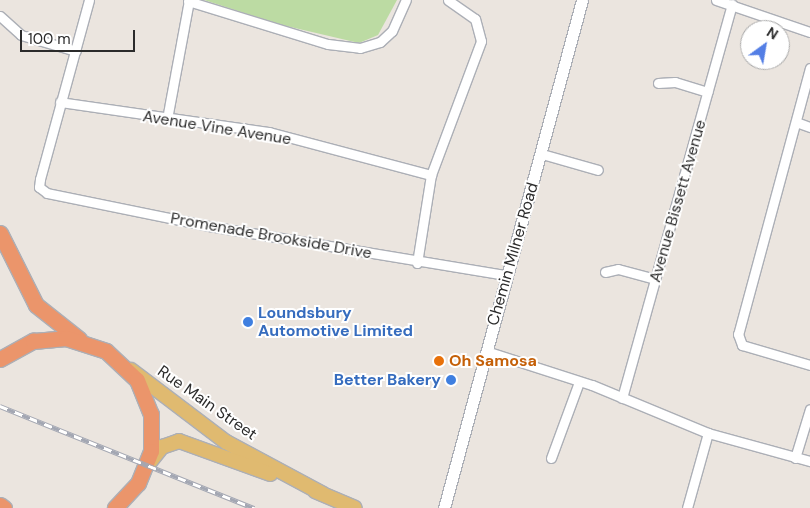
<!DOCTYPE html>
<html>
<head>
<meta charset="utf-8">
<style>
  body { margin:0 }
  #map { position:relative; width:810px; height:508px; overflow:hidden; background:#ebe5df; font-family:"DM Sans",sans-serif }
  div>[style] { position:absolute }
  .green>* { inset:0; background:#bcdba3 }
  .roads { filter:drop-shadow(1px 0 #acafb6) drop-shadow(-1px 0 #acafb6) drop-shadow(0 1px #acafb6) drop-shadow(0 -1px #acafb6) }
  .street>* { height:9px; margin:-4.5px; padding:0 4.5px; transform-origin:4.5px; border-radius:4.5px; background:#fff }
  .secondary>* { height:11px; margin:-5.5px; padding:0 5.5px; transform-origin:5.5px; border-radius:5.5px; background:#fff }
  .primary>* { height:14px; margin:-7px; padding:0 7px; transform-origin:7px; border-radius:7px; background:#e0ba70 }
  .highway>* { height:15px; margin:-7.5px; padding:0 7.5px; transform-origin:7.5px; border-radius:7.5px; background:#eb956b }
  .rail>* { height:4.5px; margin-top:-2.25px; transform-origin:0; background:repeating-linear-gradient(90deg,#fff 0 8px,#a3a7b3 0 16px); box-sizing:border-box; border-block:1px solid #a3a7b3 }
  .dots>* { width:14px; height:14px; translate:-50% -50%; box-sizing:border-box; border:2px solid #fff; border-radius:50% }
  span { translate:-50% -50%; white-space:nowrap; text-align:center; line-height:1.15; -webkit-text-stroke:4px #fff; paint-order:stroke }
  .street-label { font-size:16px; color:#2b2b2b }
  .shop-label { font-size:16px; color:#366cbe; font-weight:700 }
  .left { translate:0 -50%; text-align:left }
  .right { translate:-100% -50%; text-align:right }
  .food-label { font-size:16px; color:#c56008; font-weight:700 }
  .north { position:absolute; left:740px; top:20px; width:50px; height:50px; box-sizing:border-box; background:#fff; border:1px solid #aaa; border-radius:50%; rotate:32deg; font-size:14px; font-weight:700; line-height:20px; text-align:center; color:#2b2b2b }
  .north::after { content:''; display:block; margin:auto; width:18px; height:22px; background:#537ee5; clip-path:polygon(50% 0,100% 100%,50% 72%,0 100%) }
  .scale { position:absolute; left:20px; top:30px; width:115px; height:22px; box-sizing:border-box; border:2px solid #2b2b2b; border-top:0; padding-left:6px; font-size:15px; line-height:18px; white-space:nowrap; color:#2b2b2b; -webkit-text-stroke:4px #fff; paint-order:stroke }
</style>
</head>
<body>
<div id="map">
  <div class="green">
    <i style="clip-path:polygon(204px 0,397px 0,378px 35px,359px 43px,282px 25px)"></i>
  </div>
  <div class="roads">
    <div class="street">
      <i style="left:89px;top:0;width:186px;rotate:105.3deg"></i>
      <i style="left:40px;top:179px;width:8px;rotate:97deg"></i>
      <i style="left:39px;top:187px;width:10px;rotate:37deg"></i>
      <i style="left:47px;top:193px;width:165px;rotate:11.5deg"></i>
      <i style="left:209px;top:226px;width:301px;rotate:9.4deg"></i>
      <i style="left:716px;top:0;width:99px;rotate:18.8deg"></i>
      <i style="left:188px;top:1px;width:146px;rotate:17.1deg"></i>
      <i style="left:328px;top:44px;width:32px;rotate:7deg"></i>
      <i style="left:360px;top:48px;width:21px;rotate:-17deg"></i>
      <i style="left:380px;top:42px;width:16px;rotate:-43deg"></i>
      <i style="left:392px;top:31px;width:34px;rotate:-66deg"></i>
      <i style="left:0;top:16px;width:28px;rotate:42deg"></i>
      <i style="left:21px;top:35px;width:57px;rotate:16.2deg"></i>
      <i style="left:810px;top:68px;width:276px;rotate:105.1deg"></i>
      <i style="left:738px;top:334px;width:12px;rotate:70deg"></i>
      <i style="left:742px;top:345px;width:71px;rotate:16.4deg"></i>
      <i style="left:658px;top:83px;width:17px;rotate:-3deg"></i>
      <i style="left:675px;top:82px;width:34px;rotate:17deg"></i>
      <i style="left:60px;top:102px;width:211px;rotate:8.2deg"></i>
      <i style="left:269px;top:132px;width:168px;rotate:14.9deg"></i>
      <i style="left:167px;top:119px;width:121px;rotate:-79.5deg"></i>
      <i style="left:796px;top:122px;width:15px;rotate:20deg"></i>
      <i style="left:542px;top:154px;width:58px;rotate:15.9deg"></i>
      <i style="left:417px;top:263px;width:89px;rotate:-81deg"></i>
      <i style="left:431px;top:175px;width:143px;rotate:-69.5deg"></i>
      <i style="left:481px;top:41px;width:23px;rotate:-105deg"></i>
      <i style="left:475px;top:19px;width:33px;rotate:-145deg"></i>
      <i style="left:605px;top:272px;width:13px;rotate:-13deg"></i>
      <i style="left:618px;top:269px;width:39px;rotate:15deg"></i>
      <i style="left:486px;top:351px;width:111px;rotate:17.8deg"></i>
      <i style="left:592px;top:385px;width:126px;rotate:22.5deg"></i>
      <i style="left:708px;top:433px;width:106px;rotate:15.4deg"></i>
      <i style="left:622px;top:398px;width:409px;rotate:-74.4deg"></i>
      <i style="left:551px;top:458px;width:81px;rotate:-69.8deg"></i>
      <i style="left:795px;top:458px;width:51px;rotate:-73deg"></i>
      <i style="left:687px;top:508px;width:78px;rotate:-74.4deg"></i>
    </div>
    <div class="secondary">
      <i style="left:444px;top:508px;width:526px;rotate:-74.8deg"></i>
    </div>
    <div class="primary">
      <i style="left:131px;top:370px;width:119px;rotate:37.2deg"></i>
      <i style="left:226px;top:442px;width:110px;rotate:28.2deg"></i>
      <i style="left:149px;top:463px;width:21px;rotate:-51deg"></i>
      <i style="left:162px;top:447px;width:18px;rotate:-19deg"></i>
      <i style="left:179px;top:441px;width:97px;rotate:19.9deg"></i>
      <i style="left:315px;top:491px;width:43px;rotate:23deg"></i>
    </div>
    <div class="highway">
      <i style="left:0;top:233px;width:80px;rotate:63.4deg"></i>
      <i style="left:36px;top:305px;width:55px;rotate:38.3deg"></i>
      <i style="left:0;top:359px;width:38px;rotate:-29deg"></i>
      <i style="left:33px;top:341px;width:33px;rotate:-5deg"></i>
      <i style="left:66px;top:338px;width:42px;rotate:18deg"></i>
      <i style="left:106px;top:351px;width:42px;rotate:43.1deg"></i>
      <i style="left:137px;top:380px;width:37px;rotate:68deg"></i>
      <i style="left:151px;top:414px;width:37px;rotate:90deg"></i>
      <i style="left:151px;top:451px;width:35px;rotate:112deg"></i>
      <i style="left:138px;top:483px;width:34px;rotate:133deg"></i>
      <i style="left:0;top:505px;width:5px;rotate:37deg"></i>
    </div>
  </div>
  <div class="rail">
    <i style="left:0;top:406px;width:274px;rotate:21.9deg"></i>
  </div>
  <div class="dots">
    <i style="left:248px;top:322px;background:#3f7fe0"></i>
    <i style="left:439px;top:361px;background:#e8710a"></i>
    <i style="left:451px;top:380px;background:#3f7fe0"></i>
  </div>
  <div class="street-label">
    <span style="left:217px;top:128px;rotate:9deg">Avenue Vine Avenue</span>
    <span style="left:678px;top:201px;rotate:-74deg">Avenue Bissett Avenue</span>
    <span style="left:271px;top:236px;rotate:10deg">Promenade Brookside Drive</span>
    <span style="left:513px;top:254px;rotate:-74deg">Chemin Milner Road</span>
    <span style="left:207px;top:403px;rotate:35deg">Rue Main Street</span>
  </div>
  <div class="shop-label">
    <span class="left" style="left:258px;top:322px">Loundsbury<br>Automotive Limited</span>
    <span class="right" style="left:441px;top:380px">Better Bakery</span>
  </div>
  <div class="food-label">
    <span class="left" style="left:449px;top:361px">Oh Samosa</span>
  </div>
  <div class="north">N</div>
  <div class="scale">100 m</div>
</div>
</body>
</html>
